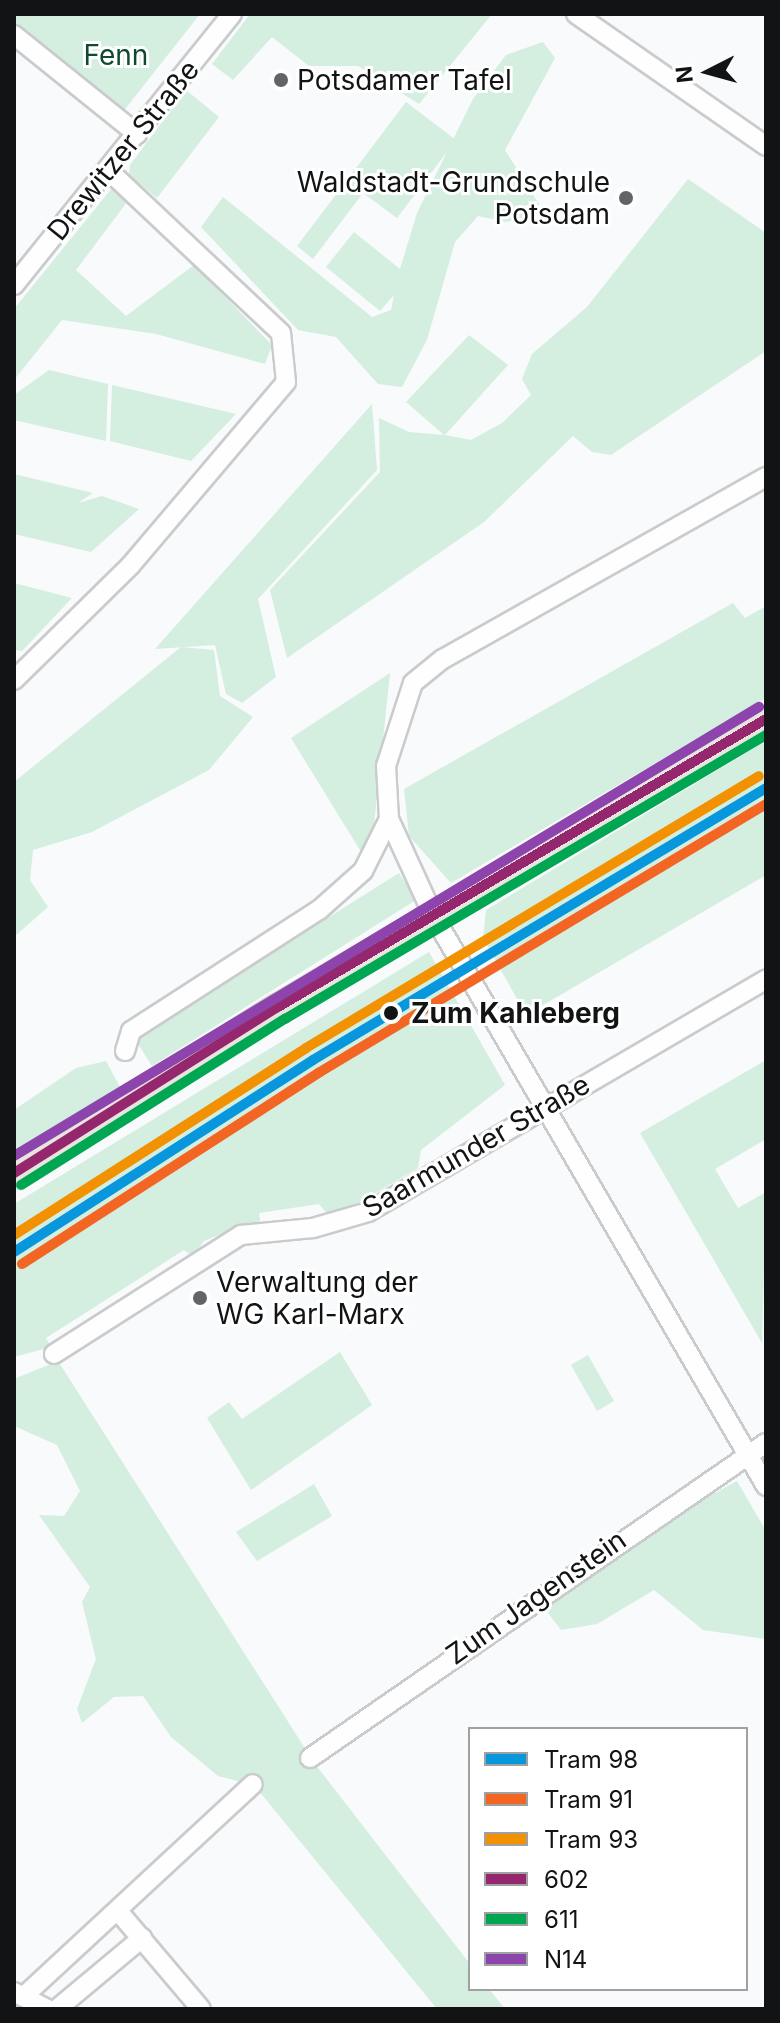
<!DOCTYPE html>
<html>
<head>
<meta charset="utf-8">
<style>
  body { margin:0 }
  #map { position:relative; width:780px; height:2023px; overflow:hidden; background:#f8fafb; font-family:Inter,sans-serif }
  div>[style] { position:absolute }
  .green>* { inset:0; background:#d4eee0 }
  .roads { filter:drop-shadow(2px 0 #cacbcc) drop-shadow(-2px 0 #cacbcc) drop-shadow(0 2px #cacbcc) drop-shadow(0 -2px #cacbcc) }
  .minor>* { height:18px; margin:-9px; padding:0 9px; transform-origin:9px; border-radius:9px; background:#fefefe }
  .major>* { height:24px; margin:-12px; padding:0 12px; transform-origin:12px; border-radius:12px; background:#e7e5df }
  .bus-1>* { height:10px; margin:-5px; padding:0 5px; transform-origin:5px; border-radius:5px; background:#95276e }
  .bus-2>* { height:10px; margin:-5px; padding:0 5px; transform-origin:5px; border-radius:5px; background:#00a651 }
  .bus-3>* { height:10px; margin:-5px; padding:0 5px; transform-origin:5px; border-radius:5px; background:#8e44ad }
  .tram-1>* { height:10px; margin:-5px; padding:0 5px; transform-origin:5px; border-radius:5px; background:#0896dd }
  .tram-2>* { height:10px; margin:-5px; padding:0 5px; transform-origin:5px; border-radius:5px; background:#f26522 }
  .tram-3>* { height:10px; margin:-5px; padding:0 5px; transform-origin:5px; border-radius:5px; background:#f29101 }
  .dots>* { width:22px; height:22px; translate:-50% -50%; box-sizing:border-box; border:4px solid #fff; border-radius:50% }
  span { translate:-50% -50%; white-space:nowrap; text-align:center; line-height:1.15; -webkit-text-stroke:6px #fff; paint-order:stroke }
  .park-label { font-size:28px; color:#0f4a30 }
  .poi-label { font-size:28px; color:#121314 }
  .left { translate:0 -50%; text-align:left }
  .right { translate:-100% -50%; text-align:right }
  .street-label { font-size:28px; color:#121314 }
  .stop-label { font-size:28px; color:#121314; font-weight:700 }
  .frame { position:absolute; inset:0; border:16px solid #121314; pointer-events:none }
  .legend { position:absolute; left:468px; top:1727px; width:280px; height:264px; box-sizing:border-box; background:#fff; border:2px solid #a0a1a1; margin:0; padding:10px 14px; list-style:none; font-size:24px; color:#121314 }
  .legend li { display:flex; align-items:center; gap:16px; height:40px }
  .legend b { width:40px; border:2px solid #a0a1a1 }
  .north { position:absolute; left:668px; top:32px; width:80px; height:80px; -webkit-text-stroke:6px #fff; paint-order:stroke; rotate:264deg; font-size:22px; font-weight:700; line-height:32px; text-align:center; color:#121314 }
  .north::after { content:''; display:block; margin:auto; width:28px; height:36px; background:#121314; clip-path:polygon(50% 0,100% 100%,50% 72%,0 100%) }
</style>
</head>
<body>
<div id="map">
  <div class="green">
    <i style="clip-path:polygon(14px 14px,200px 14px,122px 113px,14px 28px)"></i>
    <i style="clip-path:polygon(250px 14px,492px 14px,419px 104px,358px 66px,309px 66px,272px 37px,233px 80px,212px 64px)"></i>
    <i style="clip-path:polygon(543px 42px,555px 58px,505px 150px,544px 212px,506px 222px,478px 216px,455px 242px,427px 340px,402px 387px,378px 384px,336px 337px,298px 330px,201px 227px,223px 197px,372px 317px,391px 310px,394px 295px,380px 311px,326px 267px,354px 232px,400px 269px,417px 213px,473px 99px,506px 55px)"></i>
    <i style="clip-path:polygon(186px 90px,219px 117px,157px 198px,129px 175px,130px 165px)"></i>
    <i style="clip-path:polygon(406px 102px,456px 140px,397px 218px,363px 193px,313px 259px,297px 246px)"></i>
    <i style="clip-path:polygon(688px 179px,766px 233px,766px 351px,611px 455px,592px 452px,573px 436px,484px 522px,287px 658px,270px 590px,380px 472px,379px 418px,409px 432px,444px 435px,406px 402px,469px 335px,508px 365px,445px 435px,471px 440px,502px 423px,531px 395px,522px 379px,532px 354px,587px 307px)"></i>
    <i style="clip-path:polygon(112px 188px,127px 202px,76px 270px,126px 316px,194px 265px,272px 345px,265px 364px,156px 334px,62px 320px,14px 380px,14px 309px)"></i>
    <i style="clip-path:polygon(49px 370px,108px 384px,106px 441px,14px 420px,14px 395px)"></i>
    <i style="clip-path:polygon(112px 385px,236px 414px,191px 461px,110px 441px)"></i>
    <i style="clip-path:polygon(372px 404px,377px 470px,258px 599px,276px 677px,242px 703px,226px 694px,215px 645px,155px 649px)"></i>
    <i style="clip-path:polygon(14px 474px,93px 493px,78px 503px,102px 496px,139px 509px,91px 552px,14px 534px)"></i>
    <i style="clip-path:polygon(14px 583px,72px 598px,22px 651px,14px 650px)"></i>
    <i style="clip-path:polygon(733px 603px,745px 618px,766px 606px,766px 698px,451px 883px,409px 836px,404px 789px)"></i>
    <i style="clip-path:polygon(181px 647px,214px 650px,220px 696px,253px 717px,209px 770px,92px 832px,33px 850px,30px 880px,48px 907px,14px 937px,14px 782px)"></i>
    <i style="clip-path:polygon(390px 673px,374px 825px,363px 855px,291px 738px)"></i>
    <i style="clip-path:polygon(766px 741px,766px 875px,526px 1015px,483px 938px,486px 910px)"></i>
    <i style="clip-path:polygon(399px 873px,416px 900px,152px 1066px,135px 1039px)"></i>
    <i style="clip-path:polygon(429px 952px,505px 1085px,421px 1150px,418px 1168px,331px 1219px,319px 1204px,259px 1213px,261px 1229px,228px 1231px,204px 1241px,193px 1257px,184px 1250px,46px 1338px,51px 1347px,14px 1357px,14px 1204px)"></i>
    <i style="clip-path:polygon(766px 1060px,766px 1139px,715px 1169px,738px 1208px,766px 1192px,762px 1343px,640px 1133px)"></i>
    <i style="clip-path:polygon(106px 1061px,120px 1087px,14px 1155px,14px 1110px,76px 1068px)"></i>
    <i style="clip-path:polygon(340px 1352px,372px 1405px,251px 1490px,207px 1418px,229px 1402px,242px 1419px)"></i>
    <i style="clip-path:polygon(588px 1355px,614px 1401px,597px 1411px,571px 1365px)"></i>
    <i style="clip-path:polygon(58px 1361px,315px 1764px,470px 1964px,470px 1989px,489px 1989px,505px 2009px,437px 2009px,254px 1785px,218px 1776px,171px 1737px,143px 1696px,114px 1697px,82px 1723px,77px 1709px,96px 1659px,82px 1602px,90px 1587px,39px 1515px,64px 1516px,80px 1491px,57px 1445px,14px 1426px,14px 1379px)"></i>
    <i style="clip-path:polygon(737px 1481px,766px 1531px,766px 1639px,703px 1630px,654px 1590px,597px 1624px,561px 1630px,542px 1605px,644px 1532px)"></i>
    <i style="clip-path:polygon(314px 1484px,332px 1516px,257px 1561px,236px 1532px)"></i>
  </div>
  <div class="roads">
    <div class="minor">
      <i style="left:576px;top:14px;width:231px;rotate:34.8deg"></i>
      <i style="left:14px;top:35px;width:158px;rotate:38.8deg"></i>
      <i style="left:14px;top:285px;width:348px;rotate:-51.2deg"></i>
      <i style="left:14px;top:680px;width:163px;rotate:-44.5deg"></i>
      <i style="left:130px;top:566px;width:241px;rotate:-49.7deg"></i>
      <i style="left:286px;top:382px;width:49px;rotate:-95.8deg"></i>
      <i style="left:281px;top:333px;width:238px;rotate:-136.7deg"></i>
      <i style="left:389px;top:819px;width:106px;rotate:65.4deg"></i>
      <i style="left:433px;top:915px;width:661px;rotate:59.75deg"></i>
      <i style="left:125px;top:1051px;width:21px;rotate:-73deg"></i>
      <i style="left:131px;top:1031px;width:224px;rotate:-32.8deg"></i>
      <i style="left:319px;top:910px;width:59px;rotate:-41.6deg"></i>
      <i style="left:363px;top:871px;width:58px;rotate:-63.4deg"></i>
      <i style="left:389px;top:819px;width:53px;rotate:-93.2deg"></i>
      <i style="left:386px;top:766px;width:87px;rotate:-72deg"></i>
      <i style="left:413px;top:683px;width:38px;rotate:-39deg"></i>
      <i style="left:443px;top:659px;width:371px;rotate:-29.4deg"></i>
      <i style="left:54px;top:1354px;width:222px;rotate:-32.5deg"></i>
      <i style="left:241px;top:1235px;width:72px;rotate:-5.6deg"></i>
      <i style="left:313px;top:1228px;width:57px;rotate:-16.2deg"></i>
      <i style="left:368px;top:1212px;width:461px;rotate:-30.3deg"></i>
      <i style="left:310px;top:1758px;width:554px;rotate:-34.64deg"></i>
      <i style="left:118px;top:1911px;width:128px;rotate:49.7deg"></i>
      <i style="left:14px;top:1992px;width:38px;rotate:27deg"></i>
      <i style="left:23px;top:1997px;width:313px;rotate:-42.8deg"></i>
      <i style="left:57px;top:2009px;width:111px;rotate:-39.9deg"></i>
    </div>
    <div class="major">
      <i style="left:14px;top:1173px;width:312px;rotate:-32.2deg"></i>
      <i style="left:278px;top:1007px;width:567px;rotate:-30.55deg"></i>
    </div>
  </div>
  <div class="bus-1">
    <i style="left:14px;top:1173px;width:312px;rotate:-32.2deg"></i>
    <i style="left:278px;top:1007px;width:567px;rotate:-30.55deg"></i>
  </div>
  <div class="bus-2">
    <i style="left:21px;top:1185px;width:312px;rotate:-32.2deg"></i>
    <i style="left:285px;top:1019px;width:559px;rotate:-30.56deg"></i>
  </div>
  <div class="bus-3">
    <i style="left:14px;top:1156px;width:870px;rotate:-31.08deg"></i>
  </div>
  <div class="tram-1">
    <i style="left:14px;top:1252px;width:355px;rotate:-32.7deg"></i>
    <i style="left:313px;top:1060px;width:528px;rotate:-30.98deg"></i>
  </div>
  <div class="tram-2">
    <i style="left:22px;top:1264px;width:354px;rotate:-32.8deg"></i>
    <i style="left:320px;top:1072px;width:520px;rotate:-31deg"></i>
  </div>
  <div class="tram-3">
    <i style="left:14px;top:1235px;width:347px;rotate:-32.6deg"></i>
    <i style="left:306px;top:1048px;width:528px;rotate:-30.98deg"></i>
  </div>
  <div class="dots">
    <i style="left:281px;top:80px;background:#626465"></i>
    <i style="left:626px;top:198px;background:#626465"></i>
    <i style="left:391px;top:1013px;background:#121314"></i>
    <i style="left:200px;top:1298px;background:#626465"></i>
  </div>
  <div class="park-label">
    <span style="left:116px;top:55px">Fenn</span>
  </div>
  <div class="poi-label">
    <span class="left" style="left:297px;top:80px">Potsdamer Tafel</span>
    <span class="right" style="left:610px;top:198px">Waldstadt-Grundschule<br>Potsdam</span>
    <span class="left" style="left:216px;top:1298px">Verwaltung der<br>WG Karl-Marx</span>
  </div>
  <div class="street-label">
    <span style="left:123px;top:150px;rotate:-51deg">Drewitzer Straße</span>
    <span style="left:476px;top:1146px;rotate:-30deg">Saarmunder Straße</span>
    <span style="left:536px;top:1597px;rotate:-35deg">Zum Jagenstein</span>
  </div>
  <div class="stop-label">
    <span class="left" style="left:411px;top:1013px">Zum Kahleberg</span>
  </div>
  <div class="frame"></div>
  <ul class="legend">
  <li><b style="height:10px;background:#0896dd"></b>Tram 98</li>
  <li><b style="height:10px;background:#f26522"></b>Tram 91</li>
  <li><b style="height:10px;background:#f29101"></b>Tram 93</li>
  <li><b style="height:10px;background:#95276e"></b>602</li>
  <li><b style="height:10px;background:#00a651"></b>611</li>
  <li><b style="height:10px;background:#8e44ad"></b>N14</li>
  </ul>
  <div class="north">N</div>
</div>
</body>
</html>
